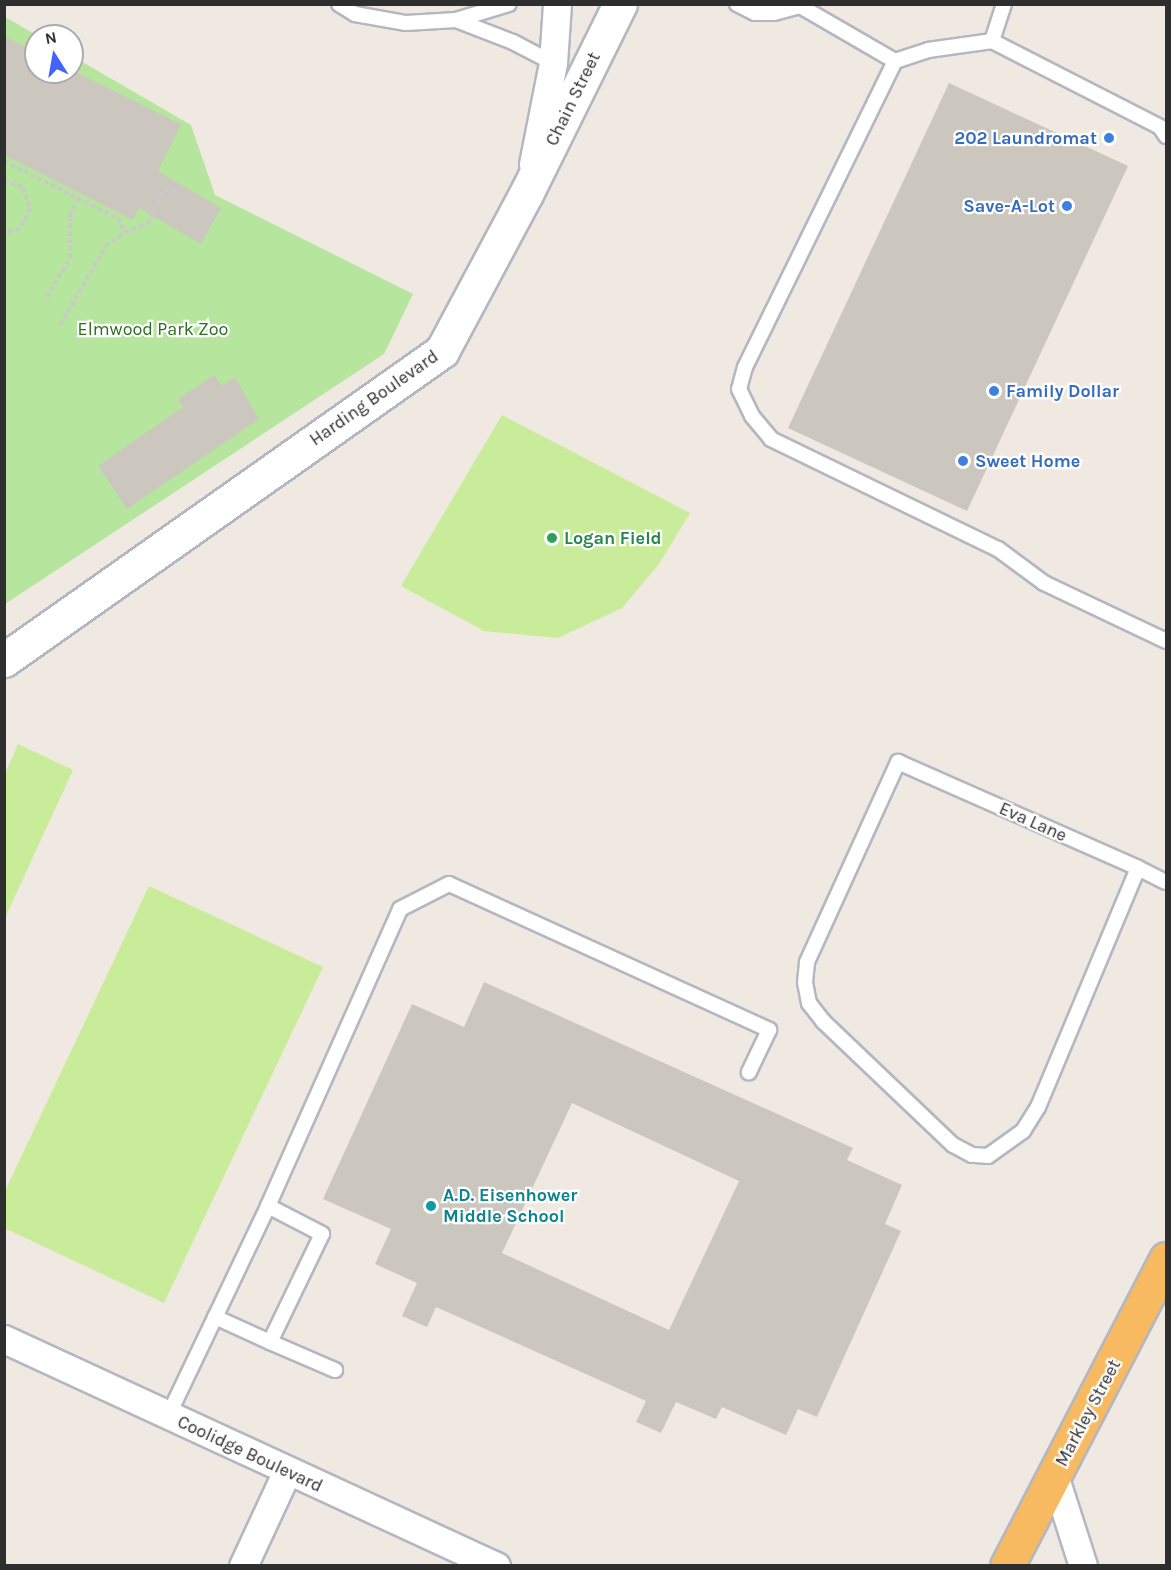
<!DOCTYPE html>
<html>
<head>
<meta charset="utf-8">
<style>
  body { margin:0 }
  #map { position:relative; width:1171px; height:1570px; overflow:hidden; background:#efe9e1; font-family:Karla,sans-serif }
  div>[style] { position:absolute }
  .green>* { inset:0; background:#b6e59e }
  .pitch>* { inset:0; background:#c9ec9a }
  .building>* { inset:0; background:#cbc7bf }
  .path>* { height:4px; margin-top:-2px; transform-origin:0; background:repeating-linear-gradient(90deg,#c9c9c9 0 4.5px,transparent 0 7.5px) }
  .roads { filter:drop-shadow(2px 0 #b4b7c1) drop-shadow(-2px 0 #b4b7c1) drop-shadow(0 2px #b4b7c1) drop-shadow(0 -2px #b4b7c1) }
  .service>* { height:14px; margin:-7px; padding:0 7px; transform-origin:7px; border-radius:7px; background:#fff }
  .minor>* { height:27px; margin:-13.5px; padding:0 13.5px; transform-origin:13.5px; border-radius:13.5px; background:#fff }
  .tertiary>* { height:33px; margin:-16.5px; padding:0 16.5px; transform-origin:16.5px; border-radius:16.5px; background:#fff }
  .trunk>* { height:33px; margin:-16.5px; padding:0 16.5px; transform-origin:16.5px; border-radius:16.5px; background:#f8ba60 }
  .dots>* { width:16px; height:16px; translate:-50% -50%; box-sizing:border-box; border:3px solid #fff; border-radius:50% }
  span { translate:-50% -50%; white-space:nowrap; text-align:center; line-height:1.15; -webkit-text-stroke:4.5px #fff; paint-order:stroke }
  .street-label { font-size:18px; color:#2e2e2e }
  .shop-label { font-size:18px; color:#366cbe; font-weight:700 }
  .right { translate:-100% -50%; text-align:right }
  .left { translate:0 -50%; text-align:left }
  .park-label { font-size:18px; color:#2c6e1b }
  .leisure-label { font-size:18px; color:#27864d; font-weight:700 }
  .culture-label { font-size:18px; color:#0d838f; font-weight:700 }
  .frame { position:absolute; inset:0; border:6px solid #2e2e2e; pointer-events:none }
  .north { position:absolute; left:24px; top:24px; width:60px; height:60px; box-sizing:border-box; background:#fff; border:2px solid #ababab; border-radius:50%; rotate:349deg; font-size:16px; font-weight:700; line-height:24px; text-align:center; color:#2e2e2e }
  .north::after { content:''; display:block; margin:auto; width:21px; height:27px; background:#4264fb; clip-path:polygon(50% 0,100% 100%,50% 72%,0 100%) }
</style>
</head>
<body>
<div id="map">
  <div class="green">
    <i style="clip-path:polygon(5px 17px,38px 36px,36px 72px,72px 72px,72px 56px,191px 125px,215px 195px,413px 294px,384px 354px,5px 604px)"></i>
  </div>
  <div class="pitch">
    <i style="clip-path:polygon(502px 415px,690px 513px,659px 564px,622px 608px,558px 638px,484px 631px,401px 586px)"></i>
    <i style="clip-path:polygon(18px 744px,73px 770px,5px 918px,5px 774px)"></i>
    <i style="clip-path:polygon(149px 886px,323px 967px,164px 1303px,4px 1228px,5px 1191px)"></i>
  </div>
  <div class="building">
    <i style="clip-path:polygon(4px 36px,36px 52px,36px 72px,72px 70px,181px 124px,158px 171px,221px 208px,201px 244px,139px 208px,133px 220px,4px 155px)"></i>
    <i style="clip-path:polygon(949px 83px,1128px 166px,967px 511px,788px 428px)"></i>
    <i style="clip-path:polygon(214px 375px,222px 386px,235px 377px,259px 419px,127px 509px,98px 466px,183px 407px,178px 399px)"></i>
    <i style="clip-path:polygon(evenodd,484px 982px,853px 1148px,847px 1160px,902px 1185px,885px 1224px,901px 1231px,817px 1417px,798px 1409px,786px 1435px,722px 1407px,716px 1419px,676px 1402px,661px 1433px,636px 1422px,646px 1401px,436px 1307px,427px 1327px,402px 1316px,417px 1283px,375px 1264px,391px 1229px,323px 1199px,412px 1004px,464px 1027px,484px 982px,572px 1103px,739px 1181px,669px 1330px,502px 1253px,572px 1103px)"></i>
  </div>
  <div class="path">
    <i style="left:4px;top:161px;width:127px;rotate:26.6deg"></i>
    <i style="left:118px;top:218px;width:16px;rotate:63deg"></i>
    <i style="left:4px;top:180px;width:21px;rotate:23deg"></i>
    <i style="left:23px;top:188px;width:21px;rotate:71deg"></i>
    <i style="left:30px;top:208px;width:23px;rotate:115deg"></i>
    <i style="left:20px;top:229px;width:16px;rotate:169deg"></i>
    <i style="left:47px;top:297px;width:45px;rotate:-59.5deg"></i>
    <i style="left:70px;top:258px;width:42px;rotate:-90deg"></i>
    <i style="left:70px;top:216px;width:20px;rotate:-66deg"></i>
    <i style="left:60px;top:325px;width:91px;rotate:-59.8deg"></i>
    <i style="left:106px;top:246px;width:24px;rotate:-36deg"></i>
    <i style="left:125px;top:232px;width:24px;rotate:-19deg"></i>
    <i style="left:148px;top:224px;width:38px;rotate:-65deg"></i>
    <i style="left:164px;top:189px;width:15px;rotate:16deg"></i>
  </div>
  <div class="roads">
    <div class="service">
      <i style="left:339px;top:4px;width:19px;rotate:32deg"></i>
      <i style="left:355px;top:14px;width:52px;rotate:10deg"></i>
      <i style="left:406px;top:23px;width:50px;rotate:-3.4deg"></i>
      <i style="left:456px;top:20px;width:55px;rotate:-16.8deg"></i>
      <i style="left:737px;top:4px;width:20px;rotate:27deg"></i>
      <i style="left:755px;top:13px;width:19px"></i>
      <i style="left:774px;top:13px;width:27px;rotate:-15deg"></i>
      <i style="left:800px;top:6px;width:110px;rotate:30.1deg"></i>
      <i style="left:895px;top:61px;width:35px;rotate:-18deg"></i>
      <i style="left:928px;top:50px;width:65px;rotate:-8deg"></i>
      <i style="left:992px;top:41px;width:189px;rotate:27.1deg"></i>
      <i style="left:1160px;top:127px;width:11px;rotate:56deg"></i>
      <i style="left:456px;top:20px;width:61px;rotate:21.1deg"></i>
      <i style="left:513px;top:42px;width:45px;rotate:27.7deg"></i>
      <i style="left:992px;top:41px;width:39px;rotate:-72deg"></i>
      <i style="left:895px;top:61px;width:341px;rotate:116.1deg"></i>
      <i style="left:745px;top:367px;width:23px;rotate:105deg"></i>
      <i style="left:739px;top:389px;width:30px;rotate:64deg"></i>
      <i style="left:752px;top:416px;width:30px;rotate:50deg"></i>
      <i style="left:771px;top:439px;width:252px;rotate:25.9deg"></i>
      <i style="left:998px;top:549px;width:57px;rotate:36.5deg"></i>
      <i style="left:1044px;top:583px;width:135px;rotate:25.4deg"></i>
      <i style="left:1138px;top:868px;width:259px;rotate:112.7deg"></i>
      <i style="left:1038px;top:1107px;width:28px;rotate:122deg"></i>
      <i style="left:1023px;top:1131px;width:43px;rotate:144.5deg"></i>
      <i style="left:988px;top:1156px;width:16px;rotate:-176deg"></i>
      <i style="left:972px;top:1155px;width:21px;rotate:-152deg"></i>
      <i style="left:953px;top:1145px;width:180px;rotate:-136.4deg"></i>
      <i style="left:823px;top:1021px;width:23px;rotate:-128deg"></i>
      <i style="left:809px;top:1003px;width:21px;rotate:-101deg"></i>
      <i style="left:805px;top:982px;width:20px;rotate:-84deg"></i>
      <i style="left:807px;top:962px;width:220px;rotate:-65.5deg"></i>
      <i style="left:898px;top:762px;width:262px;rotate:23.8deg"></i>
      <i style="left:1138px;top:868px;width:31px;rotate:27deg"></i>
      <i style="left:268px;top:1206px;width:61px;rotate:27.4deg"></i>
      <i style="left:322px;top:1234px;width:120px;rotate:115.7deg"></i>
      <i style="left:270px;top:1342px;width:71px;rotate:23.3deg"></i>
      <i style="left:215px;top:1317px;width:60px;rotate:24.4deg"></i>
      <i style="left:168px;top:1416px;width:233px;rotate:-64.5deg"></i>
      <i style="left:268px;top:1206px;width:325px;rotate:-66deg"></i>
      <i style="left:400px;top:909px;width:55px;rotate:-27deg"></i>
      <i style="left:449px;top:884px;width:352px;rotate:24.5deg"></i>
      <i style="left:769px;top:1030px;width:47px;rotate:115.5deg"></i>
    </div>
    <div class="minor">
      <i style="left:533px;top:164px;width:103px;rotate:-78.8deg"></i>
      <i style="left:553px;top:63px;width:59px;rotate:-86.1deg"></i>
      <i style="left:4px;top:1339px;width:542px;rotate:24.77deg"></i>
      <i style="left:1054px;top:1475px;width:96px;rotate:72.3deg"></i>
      <i style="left:243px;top:1566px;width:105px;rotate:-65.1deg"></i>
    </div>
    <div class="tertiary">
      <i style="left:4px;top:660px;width:536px;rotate:-35.2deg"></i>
      <i style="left:442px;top:351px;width:178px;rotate:-61.9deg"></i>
      <i style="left:526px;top:194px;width:212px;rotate:-63.7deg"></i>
    </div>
    <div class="trunk">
      <i style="left:1007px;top:1566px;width:346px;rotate:-62.6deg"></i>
    </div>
  </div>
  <div class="dots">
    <i style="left:1109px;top:138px;background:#3f7fe0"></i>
    <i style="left:1067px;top:206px;background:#3f7fe0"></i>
    <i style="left:994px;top:391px;background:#3f7fe0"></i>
    <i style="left:963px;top:461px;background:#3f7fe0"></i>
    <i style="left:552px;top:538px;background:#2e9e5b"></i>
    <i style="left:431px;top:1206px;background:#0f9aa8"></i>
  </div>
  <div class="street-label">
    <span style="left:573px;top:99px;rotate:-64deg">Chain Street</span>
    <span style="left:374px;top:398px;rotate:-35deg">Harding Boulevard</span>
    <span style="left:1033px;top:822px;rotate:24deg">Eva Lane</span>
    <span style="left:1088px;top:1413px;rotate:-62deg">Markley Street</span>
    <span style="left:250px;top:1454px;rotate:25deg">Coolidge Boulevard</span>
  </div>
  <div class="shop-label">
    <span class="right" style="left:1097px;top:138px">202 Laundromat</span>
    <span class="right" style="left:1055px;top:206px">Save-A-Lot</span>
    <span class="left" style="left:1006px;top:391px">Family Dollar</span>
    <span class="left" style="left:975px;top:461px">Sweet Home</span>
  </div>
  <div class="park-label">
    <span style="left:153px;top:329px">Elmwood Park Zoo</span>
  </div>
  <div class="leisure-label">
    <span class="left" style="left:564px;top:538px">Logan Field</span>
  </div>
  <div class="culture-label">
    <span class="left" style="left:443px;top:1206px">A.D. Eisenhower<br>Middle School</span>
  </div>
  <div class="frame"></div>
  <div class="north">N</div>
</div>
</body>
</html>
